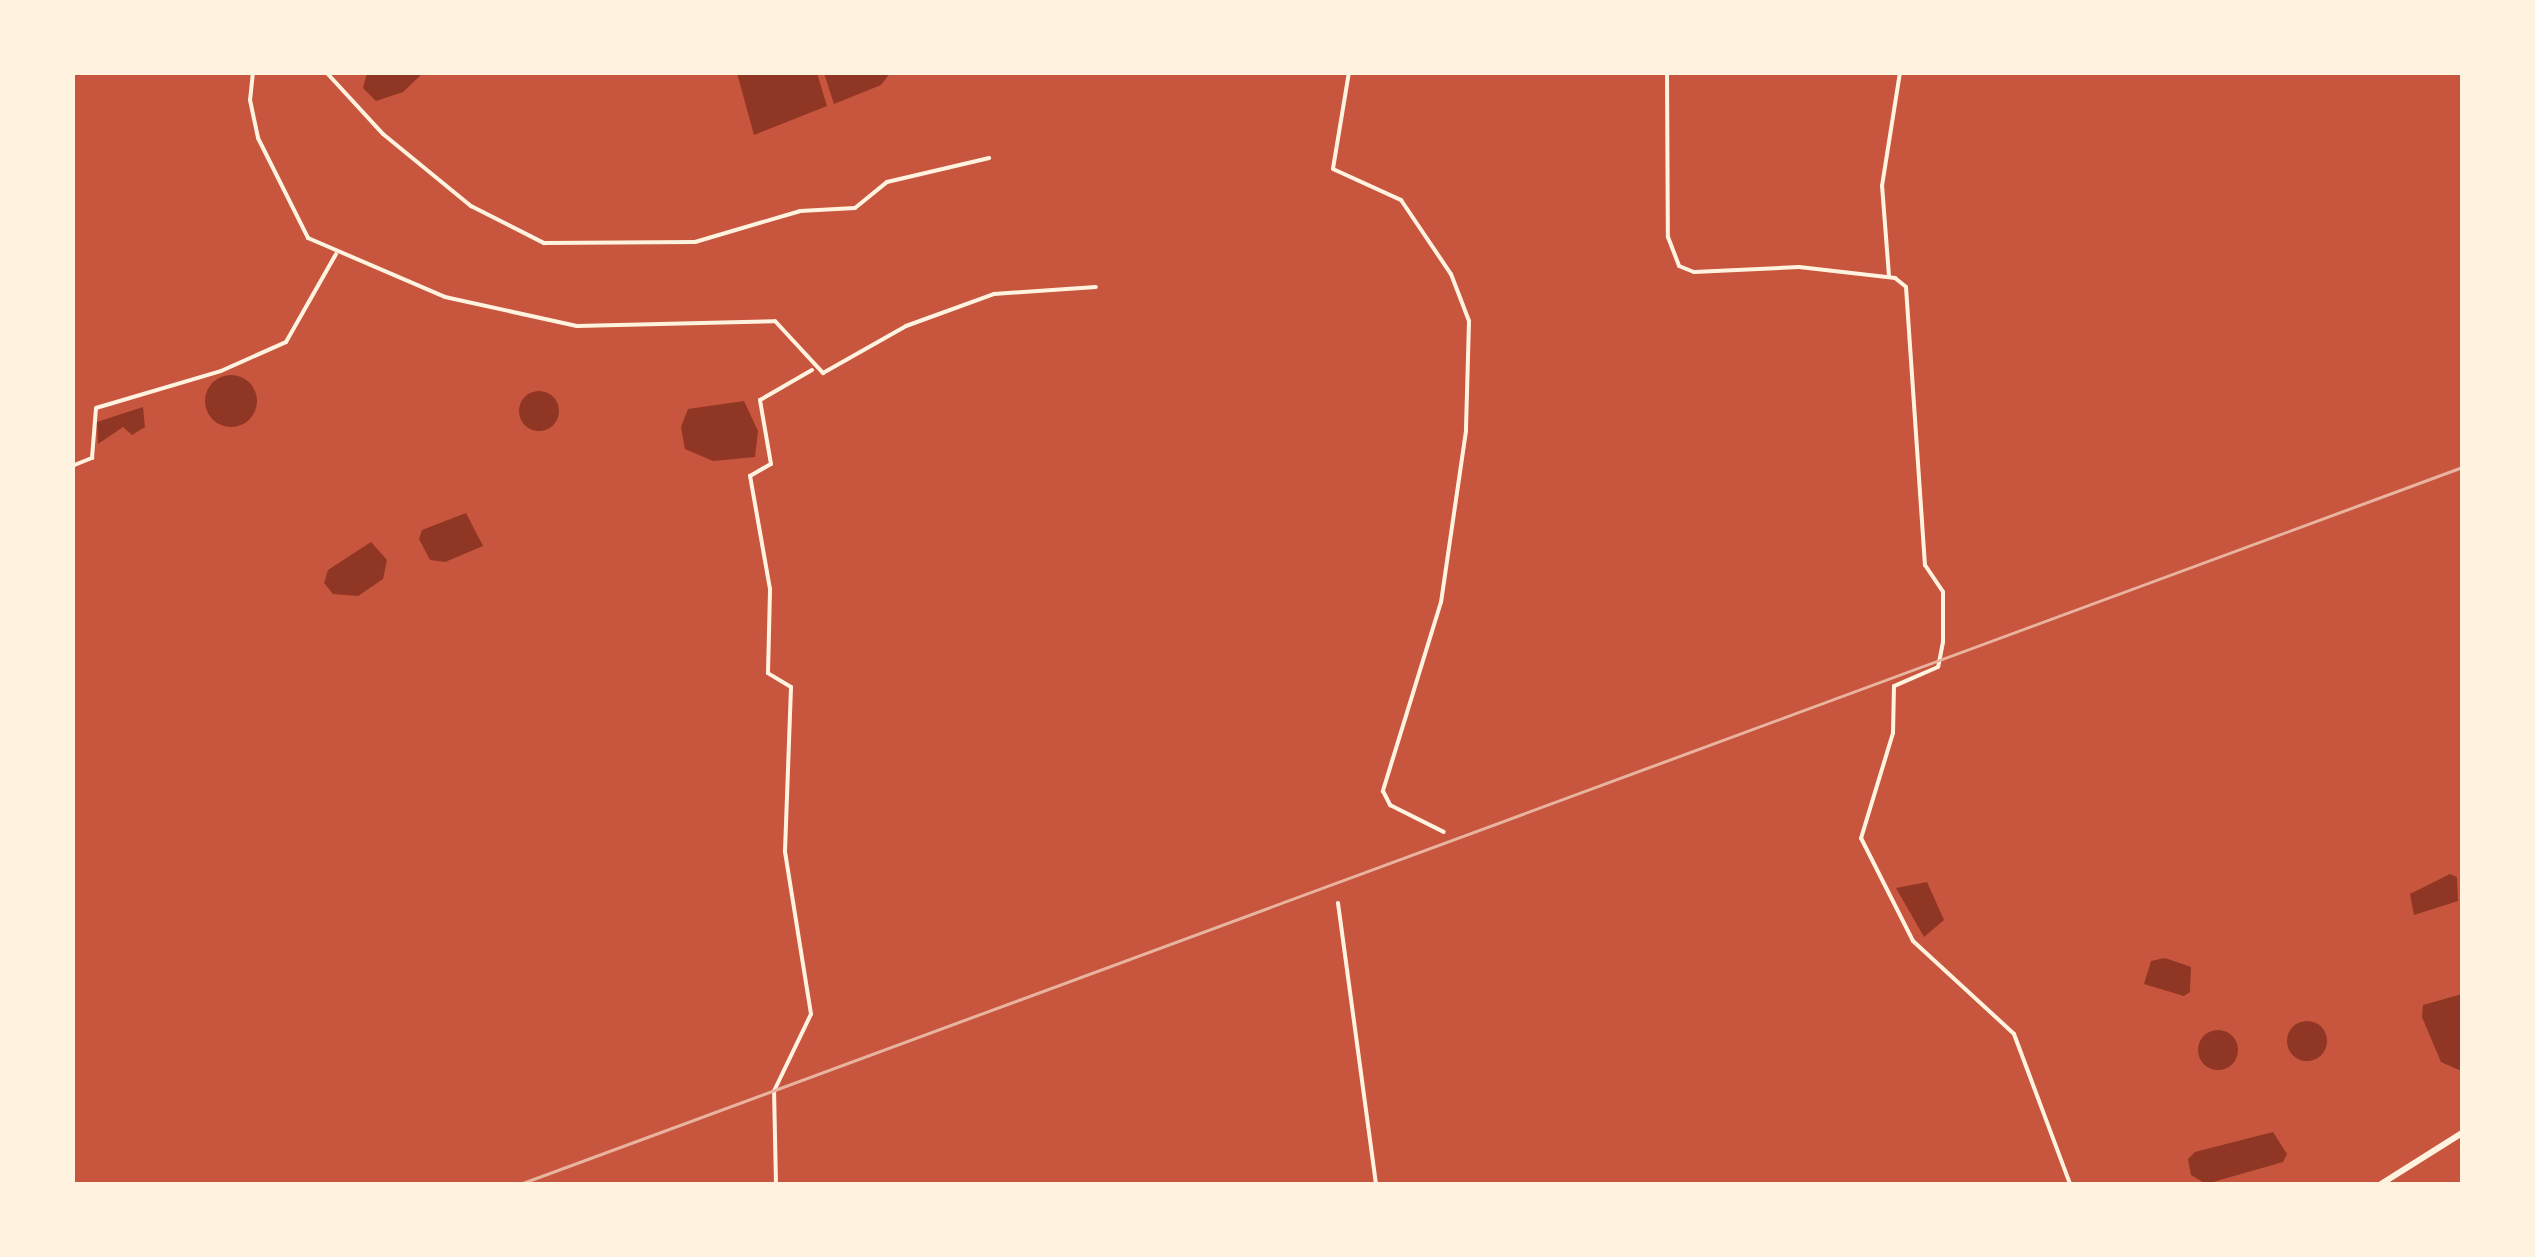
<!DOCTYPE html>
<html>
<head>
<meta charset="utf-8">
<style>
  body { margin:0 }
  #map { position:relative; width:2535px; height:1257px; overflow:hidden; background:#c8553d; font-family:Mulish,sans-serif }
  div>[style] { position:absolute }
  .water>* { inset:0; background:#8f3625 }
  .round { border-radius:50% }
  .minor>* { height:4px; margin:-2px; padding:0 2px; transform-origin:2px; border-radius:2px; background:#fff3e0 }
  .secondary>* { height:6px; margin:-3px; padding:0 3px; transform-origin:3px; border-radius:3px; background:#fff3e0 }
  .rail>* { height:2.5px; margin:-1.25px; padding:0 1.25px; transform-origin:1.25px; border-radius:1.25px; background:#e9b49f }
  span { translate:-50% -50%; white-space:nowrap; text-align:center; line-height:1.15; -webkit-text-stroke:9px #fff3e0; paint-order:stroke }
  .frame { position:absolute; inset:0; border:75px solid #fff3e0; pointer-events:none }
</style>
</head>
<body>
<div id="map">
  <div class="water">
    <i style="clip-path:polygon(367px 73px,367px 72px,423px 73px,403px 92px,376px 101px,363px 88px)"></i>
    <i style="clip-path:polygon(737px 73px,817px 73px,827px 106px,754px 135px)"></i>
    <i style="clip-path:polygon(824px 73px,824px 72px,890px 73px,881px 85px,834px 104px)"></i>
    <i class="round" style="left:205px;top:375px;width:52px;height:52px"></i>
    <i class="round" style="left:519px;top:391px;width:40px;height:40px"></i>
    <i style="clip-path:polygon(744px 401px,758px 431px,755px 457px,713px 461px,685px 449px,681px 427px,688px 409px)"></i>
    <i style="clip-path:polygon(143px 407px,145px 427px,132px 435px,123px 427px,98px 444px,97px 422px)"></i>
    <i style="clip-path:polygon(466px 513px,483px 546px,445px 562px,430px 560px,419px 539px,422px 530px)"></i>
    <i style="clip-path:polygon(371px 542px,387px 560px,383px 579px,358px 596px,333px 594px,324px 583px,328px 570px)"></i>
    <i style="clip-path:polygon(2450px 874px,2457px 877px,2458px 901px,2414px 915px,2410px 894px)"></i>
    <i style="clip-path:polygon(1927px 882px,1944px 920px,1924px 937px,1896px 888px)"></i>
    <i style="clip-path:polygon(2165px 958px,2191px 967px,2190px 992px,2184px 996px,2144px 984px,2151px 961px)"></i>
    <i style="clip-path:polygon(2462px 994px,2462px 1069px,2459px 1070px,2441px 1062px,2422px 1017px,2423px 1005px)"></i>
    <i class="round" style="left:2287px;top:1021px;width:40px;height:40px"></i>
    <i class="round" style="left:2198px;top:1030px;width:40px;height:40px"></i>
    <i style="clip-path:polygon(2273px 1132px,2287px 1154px,2283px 1162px,2206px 1184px,2191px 1175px,2188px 1159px,2195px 1152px)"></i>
  </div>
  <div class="minor">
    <i style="left:253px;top:72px;width:28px;rotate:96deg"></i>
    <i style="left:250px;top:100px;width:39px;rotate:78deg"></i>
    <i style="left:258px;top:138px;width:112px;rotate:63.4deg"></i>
    <i style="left:308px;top:238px;width:149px;rotate:23.3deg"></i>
    <i style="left:445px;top:297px;width:135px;rotate:12.4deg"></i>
    <i style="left:577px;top:326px;width:198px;rotate:-1.4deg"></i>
    <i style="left:775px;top:321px;width:71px;rotate:47.3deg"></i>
    <i style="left:823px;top:373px;width:95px;rotate:-29.5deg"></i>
    <i style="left:906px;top:326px;width:94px;rotate:-20deg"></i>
    <i style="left:994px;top:294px;width:102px;rotate:-3.9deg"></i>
    <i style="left:326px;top:72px;width:84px;rotate:47.4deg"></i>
    <i style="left:383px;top:134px;width:114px;rotate:39.3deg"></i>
    <i style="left:471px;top:206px;width:82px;rotate:26.9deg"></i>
    <i style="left:544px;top:243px;width:151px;rotate:-0.4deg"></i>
    <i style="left:695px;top:242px;width:109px;rotate:-16.4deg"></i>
    <i style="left:800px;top:211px;width:55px;rotate:-3.1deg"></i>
    <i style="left:855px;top:208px;width:41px;rotate:-39.1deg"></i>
    <i style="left:887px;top:182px;width:105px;rotate:-13.2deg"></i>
    <i style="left:1349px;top:72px;width:98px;rotate:99.4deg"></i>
    <i style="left:1333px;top:169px;width:75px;rotate:24.5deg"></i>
    <i style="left:1401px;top:200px;width:89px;rotate:56deg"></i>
    <i style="left:1451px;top:274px;width:50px;rotate:69deg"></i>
    <i style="left:1469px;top:321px;width:110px;rotate:91.6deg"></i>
    <i style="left:1466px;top:431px;width:173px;rotate:98.3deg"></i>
    <i style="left:1441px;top:602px;width:198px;rotate:107.1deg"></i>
    <i style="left:1383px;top:791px;width:16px;rotate:63deg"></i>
    <i style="left:1390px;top:805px;width:60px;rotate:26.6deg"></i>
    <i style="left:1667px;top:72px;width:165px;rotate:89.7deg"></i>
    <i style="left:1668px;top:237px;width:31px;rotate:69deg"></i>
    <i style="left:1679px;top:266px;width:16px;rotate:22deg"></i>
    <i style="left:1694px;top:272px;width:105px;rotate:-2.7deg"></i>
    <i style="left:1799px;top:267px;width:97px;rotate:6.5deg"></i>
    <i style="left:1895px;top:278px;width:14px;rotate:39deg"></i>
    <i style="left:1906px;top:287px;width:279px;rotate:86.1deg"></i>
    <i style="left:1925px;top:565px;width:32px;rotate:56deg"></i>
    <i style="left:1943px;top:592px;width:50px;rotate:90deg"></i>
    <i style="left:1943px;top:642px;width:25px;rotate:101deg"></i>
    <i style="left:1938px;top:667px;width:48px;rotate:156.6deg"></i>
    <i style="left:1894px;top:686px;width:47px;rotate:91.2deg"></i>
    <i style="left:1893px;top:733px;width:110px;rotate:106.9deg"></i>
    <i style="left:1861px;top:838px;width:115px;rotate:63.2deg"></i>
    <i style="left:1913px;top:941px;width:137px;rotate:42.6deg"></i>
    <i style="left:2014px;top:1034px;width:160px;rotate:69.5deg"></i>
    <i style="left:1889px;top:276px;width:90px;rotate:-94.4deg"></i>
    <i style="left:1882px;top:186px;width:115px;rotate:-81deg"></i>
    <i style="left:72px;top:466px;width:22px;rotate:-22deg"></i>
    <i style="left:92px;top:458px;width:50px;rotate:-85.4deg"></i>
    <i style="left:96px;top:408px;width:130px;rotate:-16.5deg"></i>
    <i style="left:221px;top:371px;width:71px;rotate:-24deg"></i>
    <i style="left:286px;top:342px;width:101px;rotate:-60.4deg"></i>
    <i style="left:1338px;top:903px;width:284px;rotate:82.3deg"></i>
    <i style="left:776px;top:1184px;width:93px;rotate:-91.2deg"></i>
    <i style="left:774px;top:1091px;width:85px;rotate:-64.3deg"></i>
    <i style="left:811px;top:1014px;width:165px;rotate:-99.1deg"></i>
    <i style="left:785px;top:851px;width:164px;rotate:-87.9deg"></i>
    <i style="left:791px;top:687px;width:27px;rotate:-149deg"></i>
    <i style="left:768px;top:673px;width:84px;rotate:-88.6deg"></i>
    <i style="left:770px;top:589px;width:115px;rotate:-100deg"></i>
    <i style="left:750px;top:476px;width:24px;rotate:-30deg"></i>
    <i style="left:771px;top:464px;width:65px;rotate:-99.8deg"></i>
    <i style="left:760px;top:400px;width:60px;rotate:-30deg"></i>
  </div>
  <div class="secondary">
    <i style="left:2381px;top:1184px;width:96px;rotate:-32.2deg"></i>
  </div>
  <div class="rail">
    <i style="left:520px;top:1184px;width:2070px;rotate:-20.26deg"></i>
  </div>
  <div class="frame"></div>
</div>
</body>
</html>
